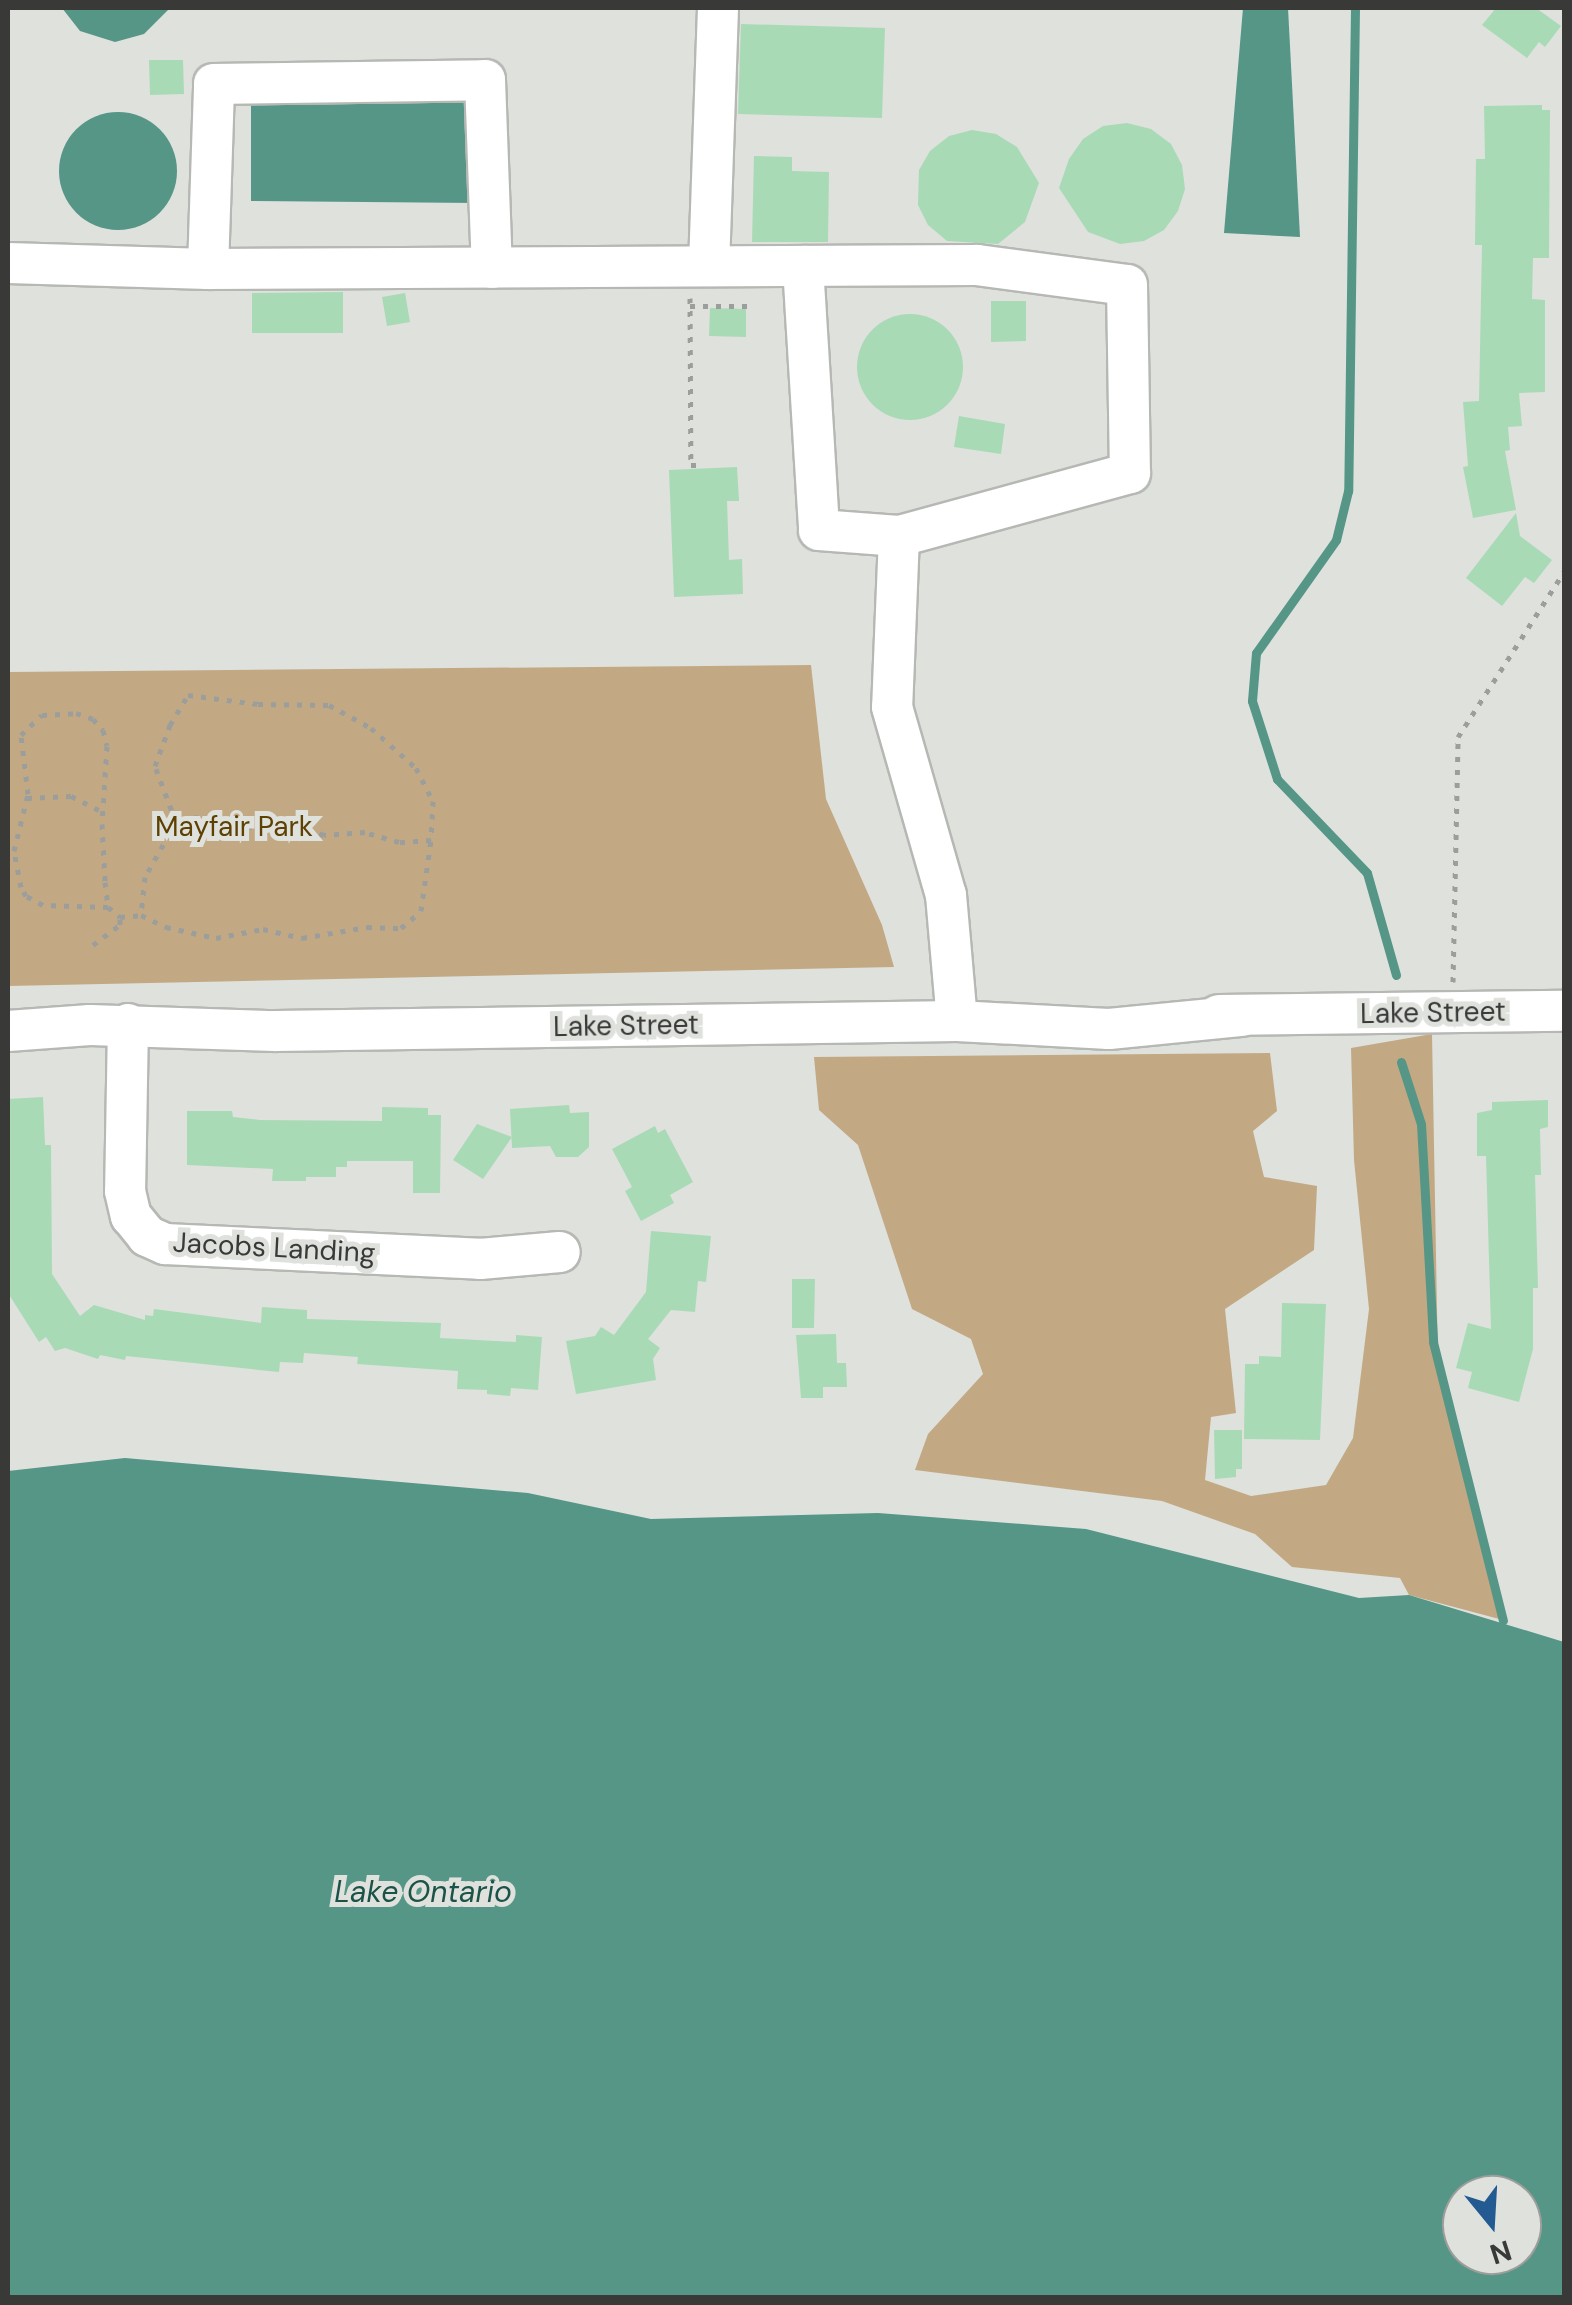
<!DOCTYPE html>
<html>
<head>
<meta charset="utf-8">
<style>
  body { margin:0 }
  #map { position:relative; width:1572px; height:2305px; overflow:hidden; background:#dfe1dd; font-family:"DM Sans",sans-serif }
  div>[style] { position:absolute }
  .green>* { inset:0; background:#c2a983 }
  .water>* { inset:0; background:#559687 }
  .round { border-radius:50% }
  .stream>* { height:9px; margin:-4.5px; padding:0 4.5px; transform-origin:4.5px; border-radius:4.5px; background:#559687 }
  .building>* { inset:0; background:#a9dab6 }
  .path>* { height:5px; margin-top:-2.5px; transform-origin:0; background:repeating-linear-gradient(90deg,#9c9e9b 0 5px,transparent 0 13px) }
  .roads { filter:drop-shadow(2px 0 #b6b8b4) drop-shadow(-2px 0 #b6b8b4) drop-shadow(0 2px #b6b8b4) drop-shadow(0 -2px #b6b8b4) }
  .minor>* { height:40px; margin:-20px; padding:0 20px; transform-origin:20px; border-radius:20px; background:#fff }
  span { translate:-50% -50%; white-space:nowrap; text-align:center; line-height:1.15; -webkit-text-stroke:10px #dfe1dd; paint-order:stroke }
  .park-label { font-size:28px; color:#5d4002 }
  .street-label { font-size:28px; color:#393a38 }
  .water-label { font-size:30px; color:#1c5348; font-style:italic }
  .frame { position:absolute; inset:0; border:10px solid #393a38; pointer-events:none }
  .north { position:absolute; left:1442px; top:2175px; width:100px; height:100px; box-sizing:border-box; background:#dfe1dd; border:2px solid #9d9e9b; border-radius:50%; rotate:162deg; font-size:28px; font-weight:700; line-height:40px; text-align:center; color:#393a38 }
  .north::after { content:''; display:block; margin:auto; width:35px; height:45px; background:#235a92; clip-path:polygon(50% 0,100% 100%,50% 72%,0 100%) }
</style>
</head>
<body>
<div id="map">
  <div class="green">
    <i style="clip-path:polygon(811px 665px,826px 799px,882px 925px,894px 967px,8px 986px,8px 672px)"></i>
    <i style="clip-path:polygon(1432px 1034px,1438px 1364px,1503px 1620px,1409px 1595px,1400px 1578px,1292px 1567px,1255px 1534px,1162px 1501px,915px 1470px,928px 1434px,983px 1374px,971px 1339px,912px 1309px,858px 1145px,819px 1110px,814px 1057px,1270px 1053px,1277px 1111px,1253px 1131px,1264px 1177px,1317px 1186px,1314px 1250px,1225px 1309px,1236px 1413px,1211px 1417px,1205px 1480px,1251px 1496px,1326px 1485px,1353px 1438px,1369px 1309px,1354px 1160px,1351px 1048px)"></i>
  </div>
  <div class="water">
    <i style="clip-path:polygon(62px 8px,170px 8px,144px 34px,115px 42px,80px 31px)"></i>
    <i style="clip-path:polygon(1243px 8px,1288px 8px,1300px 237px,1224px 233px)"></i>
    <i style="clip-path:polygon(251px 101px,477px 102px,476px 203px,251px 201px)"></i>
    <i class="round" style="left:59px;top:112px;width:118px;height:118px"></i>
    <i style="clip-path:polygon(evenodd,125px 1458px,528px 1493px,651px 1519px,878px 1513px,1086px 1529px,1359px 1598px,1409px 1595px,1564px 1642px,1564px 2297px,8px 2297px,8px 1471px,125px 1458px,1522px 2195px,1522px 2255px,1462px 2255px,1462px 2195px,1522px 2195px)"></i>
  </div>
  <div class="stream">
    <i style="left:1355px;top:8px;width:483px;rotate:90.8deg"></i>
    <i style="left:1348px;top:491px;width:50px;rotate:103.8deg"></i>
    <i style="left:1336px;top:540px;width:138px;rotate:125.3deg"></i>
    <i style="left:1256px;top:653px;width:48px;rotate:94.8deg"></i>
    <i style="left:1252px;top:701px;width:82px;rotate:72.2deg"></i>
    <i style="left:1277px;top:779px;width:130px;rotate:46.2deg"></i>
    <i style="left:1367px;top:873px;width:106px;rotate:74.1deg"></i>
    <i style="left:1401px;top:1062px;width:65px;rotate:72.1deg"></i>
    <i style="left:1421px;top:1124px;width:218px;rotate:86.8deg"></i>
    <i style="left:1433px;top:1342px;width:287px;rotate:75.9deg"></i>
  </div>
  <div class="building">
    <i style="clip-path:polygon(1496px 8px,1536px 8px,1561px 26px,1545px 47px,1539px 42px,1527px 58px,1482px 25px)"></i>
    <i style="clip-path:polygon(741px 24px,885px 28px,882px 118px,738px 114px)"></i>
    <i style="clip-path:polygon(149px 60px,183px 60px,184px 94px,150px 95px)"></i>
    <i style="clip-path:polygon(1542px 105px,1542px 110px,1550px 110px,1549px 258px,1533px 258px,1532px 299px,1545px 300px,1545px 392px,1519px 393px,1522px 426px,1508px 427px,1510px 450px,1505px 451px,1516px 510px,1473px 518px,1463px 467px,1468px 466px,1463px 402px,1479px 401px,1482px 245px,1475px 245px,1476px 159px,1485px 159px,1484px 106px)"></i>
    <i style="clip-path:polygon(1127px 123px,1151px 129px,1171px 144px,1182px 165px,1185px 189px,1178px 211px,1164px 230px,1144px 241px,1120px 244px,1088px 232px,1059px 188px,1069px 159px,1083px 139px,1103px 126px)"></i>
    <i style="clip-path:polygon(972px 130px,996px 134px,1017px 147px,1039px 183px,1025px 222px,998px 244px,947px 241px,928px 225px,918px 205px,919px 170px,930px 151px,949px 136px)"></i>
    <i style="clip-path:polygon(754px 156px,792px 157px,792px 171px,829px 172px,828px 242px,752px 242px)"></i>
    <i style="clip-path:polygon(343px 292px,343px 333px,252px 333px,252px 293px)"></i>
    <i style="clip-path:polygon(405px 293px,410px 322px,387px 326px,382px 297px)"></i>
    <i style="clip-path:polygon(991px 301px,1026px 301px,1026px 341px,991px 342px)"></i>
    <i style="clip-path:polygon(710px 308px,746px 309px,746px 337px,709px 336px)"></i>
    <i class="round" style="left:857px;top:314px;width:106px;height:106px"></i>
    <i style="clip-path:polygon(959px 416px,1005px 424px,1001px 454px,954px 447px)"></i>
    <i style="clip-path:polygon(737px 467px,739px 501px,727px 501px,729px 560px,742px 559px,743px 594px,674px 597px,669px 470px)"></i>
    <i style="clip-path:polygon(1516px 513px,1520px 536px,1552px 560px,1534px 583px,1525px 577px,1502px 606px,1466px 578px)"></i>
    <i style="clip-path:polygon(43px 1097px,45px 1145px,51px 1145px,52px 1274px,80px 1316px,94px 1305px,145px 1320px,145px 1315px,153px 1316px,154px 1309px,261px 1323px,262px 1307px,307px 1310px,307px 1319px,441px 1323px,440px 1338px,516px 1342px,516px 1335px,542px 1337px,538px 1390px,511px 1388px,510px 1396px,487px 1394px,487px 1390px,457px 1389px,458px 1371px,357px 1364px,358px 1357px,304px 1353px,303px 1363px,280px 1362px,279px 1372px,126px 1356px,125px 1360px,100px 1355px,98px 1359px,65px 1348px,55px 1351px,46px 1337px,39px 1342px,8px 1293px,8px 1099px)"></i>
    <i style="clip-path:polygon(1548px 1100px,1548px 1127px,1540px 1129px,1541px 1175px,1535px 1175px,1538px 1288px,1533px 1288px,1533px 1349px,1519px 1402px,1468px 1388px,1472px 1372px,1456px 1368px,1468px 1323px,1491px 1329px,1486px 1156px,1477px 1156px,1477px 1113px,1492px 1110px,1492px 1102px)"></i>
    <i style="clip-path:polygon(569px 1105px,570px 1113px,589px 1112px,589px 1147px,578px 1157px,556px 1157px,550px 1146px,512px 1148px,510px 1109px)"></i>
    <i style="clip-path:polygon(382px 1107px,428px 1108px,428px 1115px,441px 1115px,440px 1193px,413px 1193px,413px 1161px,347px 1161px,347px 1167px,336px 1167px,336px 1177px,306px 1177px,306px 1181px,272px 1181px,273px 1169px,187px 1165px,187px 1111px,232px 1111px,233px 1117px,260px 1120px,382px 1121px)"></i>
    <i style="clip-path:polygon(477px 1124px,512px 1137px,483px 1179px,453px 1160px)"></i>
    <i style="clip-path:polygon(655px 1126px,658px 1133px,665px 1129px,693px 1182px,670px 1195px,674px 1203px,641px 1221px,625px 1191px,632px 1187px,612px 1149px)"></i>
    <i style="clip-path:polygon(651px 1231px,711px 1236px,706px 1282px,698px 1281px,695px 1312px,671px 1310px,648px 1339px,660px 1348px,653px 1359px,656px 1380px,576px 1394px,566px 1341px,595px 1336px,601px 1327px,614px 1335px,646px 1292px)"></i>
    <i style="clip-path:polygon(792px 1279px,815px 1279px,814px 1328px,792px 1328px)"></i>
    <i style="clip-path:polygon(1282px 1303px,1326px 1304px,1320px 1440px,1244px 1439px,1245px 1364px,1259px 1364px,1259px 1356px,1281px 1357px)"></i>
    <i style="clip-path:polygon(836px 1334px,837px 1363px,846px 1363px,847px 1387px,823px 1387px,823px 1398px,801px 1398px,796px 1335px)"></i>
    <i style="clip-path:polygon(1214px 1430px,1242px 1430px,1242px 1469px,1236px 1469px,1236px 1477px,1215px 1479px)"></i>
  </div>
  <div class="path">
    <i style="left:690px;top:298px;width:167px;rotate:89.7deg"></i>
    <i style="left:691px;top:465px;width:10px"></i>
    <i style="left:690px;top:306px;width:60px"></i>
    <i style="left:27px;top:798px;width:44px;rotate:-2.6deg"></i>
    <i style="left:71px;top:796px;width:36px;rotate:27deg"></i>
    <i style="left:176px;top:822px;width:60px;rotate:-110.6deg"></i>
    <i style="left:155px;top:766px;width:44px;rotate:-69.9deg"></i>
    <i style="left:170px;top:725px;width:35px;rotate:-59deg"></i>
    <i style="left:188px;top:695px;width:71px;rotate:7.3deg"></i>
    <i style="left:258px;top:704px;width:71px;rotate:0.8deg"></i>
    <i style="left:329px;top:705px;width:48px;rotate:28.7deg"></i>
    <i style="left:371px;top:728px;width:60px;rotate:41.6deg"></i>
    <i style="left:416px;top:768px;width:37px;rotate:63deg"></i>
    <i style="left:433px;top:801px;width:39px;rotate:93deg"></i>
    <i style="left:108px;top:907px;width:65px;rotate:-178.2deg"></i>
    <i style="left:43px;top:905px;width:19px;rotate:-152deg"></i>
    <i style="left:26px;top:896px;width:10px;rotate:-119deg"></i>
    <i style="left:21px;top:887px;width:37px;rotate:-101deg"></i>
    <i style="left:14px;top:851px;width:59px;rotate:-76.2deg"></i>
    <i style="left:28px;top:794px;width:59px;rotate:-96.8deg"></i>
    <i style="left:21px;top:735px;width:29px;rotate:-44deg"></i>
    <i style="left:42px;top:715px;width:34px;rotate:-3deg"></i>
    <i style="left:76px;top:713px;width:18px;rotate:19deg"></i>
    <i style="left:93px;top:719px;width:15px;rotate:48deg"></i>
    <i style="left:103px;top:730px;width:16px;rotate:76deg"></i>
    <i style="left:107px;top:746px;width:78px;rotate:93.7deg"></i>
    <i style="left:102px;top:824px;width:58px;rotate:87deg"></i>
    <i style="left:105px;top:882px;width:25px;rotate:83deg"></i>
    <i style="left:108px;top:907px;width:16px;rotate:40deg"></i>
    <i style="left:93px;top:945px;width:34px;rotate:-37deg"></i>
    <i style="left:120px;top:925px;width:8px;rotate:-90deg"></i>
    <i style="left:120px;top:917px;width:21px;rotate:-5deg"></i>
    <i style="left:141px;top:915px;width:28px;rotate:26deg"></i>
    <i style="left:166px;top:927px;width:51px;rotate:12.4deg"></i>
    <i style="left:216px;top:938px;width:48px;rotate:-10.8deg"></i>
    <i style="left:263px;top:929px;width:40px;rotate:13deg"></i>
    <i style="left:302px;top:938px;width:66px;rotate:-9.6deg"></i>
    <i style="left:367px;top:927px;width:34px;rotate:2deg"></i>
    <i style="left:401px;top:928px;width:26px;rotate:-40deg"></i>
    <i style="left:421px;top:911px;width:72px;rotate:-82deg"></i>
    <i style="left:431px;top:840px;width:32px;rotate:176deg"></i>
    <i style="left:399px;top:842px;width:35px;rotate:-164deg"></i>
    <i style="left:365px;top:832px;width:41px;rotate:175.8deg"></i>
    <i style="left:324px;top:835px;width:35px;rotate:-162deg"></i>
    <i style="left:291px;top:824px;width:45px;rotate:176.2deg"></i>
    <i style="left:246px;top:827px;width:49px;rotate:-168.2deg"></i>
    <i style="left:198px;top:817px;width:23px;rotate:167deg"></i>
    <i style="left:176px;top:822px;width:63px;rotate:119.4deg"></i>
    <i style="left:145px;top:877px;width:38px;rotate:96deg"></i>
    <i style="left:1453px;top:982px;width:245px;rotate:-88.8deg"></i>
    <i style="left:1458px;top:737px;width:196px;rotate:-57.3deg"></i>
  </div>
  <div class="roads">
    <div class="minor">
      <i style="left:8px;top:263px;width:200px;rotate:1.7deg"></i>
      <i style="left:208px;top:269px;width:769px;rotate:-0.3deg"></i>
      <i style="left:977px;top:265px;width:151px;rotate:7.6deg"></i>
      <i style="left:1127px;top:285px;width:188px;rotate:89.1deg"></i>
      <i style="left:1130px;top:473px;width:239px;rotate:164.7deg"></i>
      <i style="left:709px;top:266px;width:258px;rotate:-88deg"></i>
      <i style="left:803px;top:266px;width:264px;rotate:86.5deg"></i>
      <i style="left:819px;top:530px;width:80px;rotate:4.3deg"></i>
      <i style="left:899px;top:536px;width:171px;rotate:92.3deg"></i>
      <i style="left:892px;top:707px;width:196px;rotate:74deg"></i>
      <i style="left:946px;top:895px;width:126px;rotate:85deg"></i>
      <i style="left:208px;top:269px;width:185px;rotate:-88.1deg"></i>
      <i style="left:214px;top:84px;width:271px;rotate:-0.8deg"></i>
      <i style="left:485px;top:80px;width:188px;rotate:87.9deg"></i>
      <i style="left:1219px;top:1015px;width:345px;rotate:-0.7deg"></i>
      <i style="left:128px;top:1024px;width:167px;rotate:91deg"></i>
      <i style="left:125px;top:1191px;width:26px;rotate:77deg"></i>
      <i style="left:131px;top:1216px;width:26px;rotate:51deg"></i>
      <i style="left:147px;top:1236px;width:20px;rotate:24deg"></i>
      <i style="left:165px;top:1244px;width:315px;rotate:2.7deg"></i>
      <i style="left:480px;top:1259px;width:80px;rotate:-5deg"></i>
      <i style="left:8px;top:1031px;width:82px;rotate:-4.2deg"></i>
      <i style="left:90px;top:1025px;width:185px;rotate:1.9deg"></i>
      <i style="left:275px;top:1031px;width:682px;rotate:-0.84deg"></i>
      <i style="left:957px;top:1021px;width:152px;rotate:3deg"></i>
      <i style="left:1109px;top:1029px;width:134px;rotate:-5.6deg"></i>
    </div>
  </div>
  <div class="park-label">
    <span style="left:234px;top:827px">Mayfair Park</span>
  </div>
  <div class="street-label">
    <span style="left:1433px;top:1013px;rotate:-1deg">Lake Street</span>
    <span style="left:626px;top:1026px;rotate:-1deg">Lake Street</span>
    <span style="left:274px;top:1248px;rotate:3deg">Jacobs Landing</span>
  </div>
  <div class="water-label">
    <span style="left:423px;top:1892px">Lake Ontario</span>
  </div>
  <div class="frame"></div>
  <div class="north">N</div>
</div>
</body>
</html>
